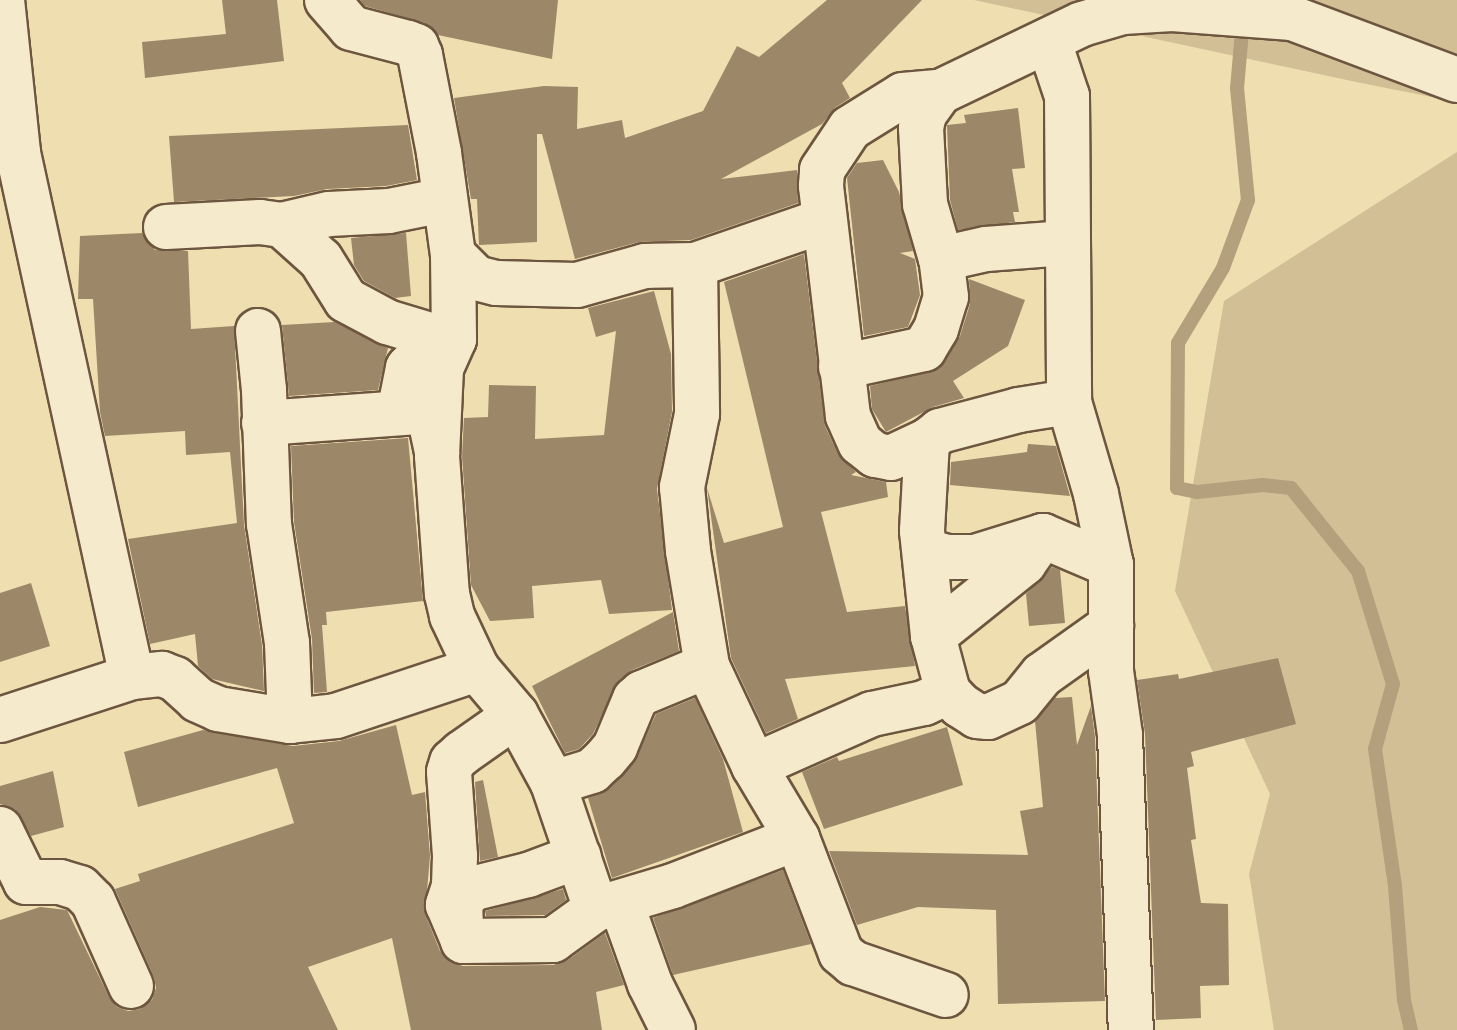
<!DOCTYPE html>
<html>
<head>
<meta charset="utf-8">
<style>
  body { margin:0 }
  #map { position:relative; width:1457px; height:1030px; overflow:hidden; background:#efdeb0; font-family:"IM FELL Double Pica",serif }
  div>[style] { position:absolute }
  .green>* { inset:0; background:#d2bf96 }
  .stream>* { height:14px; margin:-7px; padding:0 7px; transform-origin:7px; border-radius:7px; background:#b4a07d }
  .building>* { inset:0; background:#9c8768 }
  .roads { filter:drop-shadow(2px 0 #6d563f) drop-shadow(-2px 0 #6d563f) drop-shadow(0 2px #6d563f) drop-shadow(0 -2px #6d563f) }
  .minor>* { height:44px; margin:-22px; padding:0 22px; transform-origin:22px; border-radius:22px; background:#f5eacc }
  span { translate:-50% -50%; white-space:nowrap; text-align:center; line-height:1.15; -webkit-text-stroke:6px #f5eacc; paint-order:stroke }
</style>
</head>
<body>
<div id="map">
  <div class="green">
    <i style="clip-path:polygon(974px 0,1457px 0,1457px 102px,1361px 83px)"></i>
    <i style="clip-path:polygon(1457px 152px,1457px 1030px,1274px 1030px,1249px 874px,1270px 794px,1175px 591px,1224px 301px)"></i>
  </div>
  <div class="stream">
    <i style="left:1243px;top:20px;width:68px;rotate:95deg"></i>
    <i style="left:1237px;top:88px;width:113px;rotate:84.4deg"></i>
    <i style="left:1248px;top:200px;width:72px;rotate:110.2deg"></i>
    <i style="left:1223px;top:268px;width:87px;rotate:121deg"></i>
    <i style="left:1178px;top:343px;width:145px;rotate:90.4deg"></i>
    <i style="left:1177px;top:488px;width:20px;rotate:11deg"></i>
    <i style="left:1197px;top:492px;width:66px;rotate:-6.1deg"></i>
    <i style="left:1263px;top:485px;width:28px;rotate:6deg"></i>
    <i style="left:1291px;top:488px;width:107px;rotate:51.1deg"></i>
    <i style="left:1358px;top:571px;width:118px;rotate:72.8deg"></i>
    <i style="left:1393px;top:684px;width:67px;rotate:105.5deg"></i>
    <i style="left:1375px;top:749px;width:138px;rotate:81.7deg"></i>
    <i style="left:1395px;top:886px;width:114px;rotate:85.5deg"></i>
    <i style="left:1404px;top:1000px;width:31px;rotate:77deg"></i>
  </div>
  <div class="building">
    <i style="clip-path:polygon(222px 0,277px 0,284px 61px,145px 78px,142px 42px,226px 34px)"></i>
    <i style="clip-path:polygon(360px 0,558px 0,552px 59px,438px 35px,425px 23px,365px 6px)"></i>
    <i style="clip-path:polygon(827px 0,922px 0,842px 83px,850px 98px,836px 107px,822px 124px,721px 179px,797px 170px,798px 203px,691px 240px,639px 242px,575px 259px,542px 134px,537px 134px,537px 242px,479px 245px,477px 199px,471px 199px,454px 98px,544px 86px,578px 87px,577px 129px,622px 120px,625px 138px,703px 111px,737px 46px,759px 57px)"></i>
    <i style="clip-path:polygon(1018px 108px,1025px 168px,1012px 169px,1019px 212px,1013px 212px,1015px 222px,958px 230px,950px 200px,947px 125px,966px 123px,964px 115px)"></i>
    <i style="clip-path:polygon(408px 125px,417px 180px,386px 186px,327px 189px,294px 196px,174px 202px,169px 136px)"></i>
    <i style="clip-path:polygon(883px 160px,899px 192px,913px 251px,900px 253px,915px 259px,920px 295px,908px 327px,864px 336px,847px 178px,857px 163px)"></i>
    <i style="clip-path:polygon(142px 233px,155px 250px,188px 251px,191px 329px,234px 326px,244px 525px,262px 645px,264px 691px,212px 679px,198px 666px,195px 634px,150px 644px,128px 539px,237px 523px,230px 452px,186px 455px,185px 431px,105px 436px,100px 412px,93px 299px,78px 299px,80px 236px)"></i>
    <i style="clip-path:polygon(406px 233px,411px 296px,395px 298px,364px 281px,354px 265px,351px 238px)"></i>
    <i style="clip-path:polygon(804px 254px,825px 426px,838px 454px,856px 472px,851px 475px,886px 482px,888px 497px,821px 512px,847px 612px,905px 606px,915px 666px,785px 679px,798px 719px,766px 733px,731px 658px,707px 488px,724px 543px,783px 527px,724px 282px)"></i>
    <i style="clip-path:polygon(969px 279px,1025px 300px,1008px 346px,953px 381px,964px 398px,933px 407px,886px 432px,872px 409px,870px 386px,939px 369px,960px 336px,970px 304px)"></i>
    <i style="clip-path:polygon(654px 291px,671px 354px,672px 412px,657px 489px,672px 610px,609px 614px,601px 580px,532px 586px,534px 618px,490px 621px,471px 585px,462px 456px,464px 418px,488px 417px,489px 385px,536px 386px,535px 439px,604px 435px,616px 331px,596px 337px,588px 308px)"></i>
    <i style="clip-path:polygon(335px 322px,388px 348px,378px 390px,289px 396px,282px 325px)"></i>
    <i style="clip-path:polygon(408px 438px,423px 601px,326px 612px,327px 625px,322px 625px,327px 692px,314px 693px,312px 639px,294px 522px,291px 446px)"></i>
    <i style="clip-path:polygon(1028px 444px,1056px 446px,1070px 496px,950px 485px,951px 462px,1027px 452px)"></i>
    <i style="clip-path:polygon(1052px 567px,1060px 570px,1065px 623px,1029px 626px,1026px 594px)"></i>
    <i style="clip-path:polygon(31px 583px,50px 646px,0 662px,0 593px)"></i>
    <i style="clip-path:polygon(673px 612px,679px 651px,632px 670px,619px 680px,593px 734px,579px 749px,565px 753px,532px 686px)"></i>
    <i style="clip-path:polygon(1278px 658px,1296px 724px,1191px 752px,1194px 766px,1187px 768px,1196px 839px,1191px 840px,1201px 903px,1228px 904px,1229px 985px,1200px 986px,1201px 1018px,1156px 1020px,1145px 734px,1137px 680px,1178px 674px,1179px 679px)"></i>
    <i style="clip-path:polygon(1072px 697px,1077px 745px,1091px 706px,1095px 737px,1105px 1001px,998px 1004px,996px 910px,918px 907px,857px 925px,829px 851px,1028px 855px,1020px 811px,1043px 807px,1035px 721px,1055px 698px)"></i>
    <i style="clip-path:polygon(695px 698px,723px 759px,743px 832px,612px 878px,588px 798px,609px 789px,634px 763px,656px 714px)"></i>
    <i style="clip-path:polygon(396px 725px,412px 795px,425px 792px,430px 856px,425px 914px,440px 951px,450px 962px,463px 966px,553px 965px,568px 960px,605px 933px,624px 985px,596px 992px,602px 1030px,411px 1030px,392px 938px,308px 967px,338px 1030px,0 1030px,0 920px,40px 907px,67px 910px,109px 997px,117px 1007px,128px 1011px,140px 1009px,152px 1000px,156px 988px,154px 977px,115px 889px,140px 881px,138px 874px,294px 823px,277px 768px,138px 807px,124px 752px,203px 730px,293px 746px,339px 741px)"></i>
    <i style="clip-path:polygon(947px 727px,963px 785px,824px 829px,802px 772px,837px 757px,839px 761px)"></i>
    <i style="clip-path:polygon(53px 771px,64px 827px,31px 836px,15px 809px,0 804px,0 786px)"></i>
    <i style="clip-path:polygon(483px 780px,498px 857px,480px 861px,475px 782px)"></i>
    <i style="clip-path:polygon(783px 870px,811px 944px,673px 975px,653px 918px)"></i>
    <i style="clip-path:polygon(563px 889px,566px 900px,545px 915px,486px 916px,485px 911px)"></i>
  </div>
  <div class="roads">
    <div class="minor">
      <i style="left:2px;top:0;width:154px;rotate:84deg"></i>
      <i style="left:327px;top:0;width:37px;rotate:49deg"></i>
      <i style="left:351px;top:28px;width:59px;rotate:14.7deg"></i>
      <i style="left:408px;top:43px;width:9px;rotate:21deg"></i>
      <i style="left:416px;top:46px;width:10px;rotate:66deg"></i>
      <i style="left:420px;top:55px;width:100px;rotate:79deg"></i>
      <i style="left:439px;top:153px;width:103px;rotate:82.2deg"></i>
      <i style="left:453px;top:255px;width:84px;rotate:89.3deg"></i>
      <i style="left:454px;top:339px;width:32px;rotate:114deg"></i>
      <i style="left:441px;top:368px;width:88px;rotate:92.6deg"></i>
      <i style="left:437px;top:456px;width:138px;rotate:85.9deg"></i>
      <i style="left:447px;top:594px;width:23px;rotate:77deg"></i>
      <i style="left:452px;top:616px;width:59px;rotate:64.7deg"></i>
      <i style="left:477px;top:669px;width:60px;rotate:49.7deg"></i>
      <i style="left:516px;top:715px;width:77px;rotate:61.4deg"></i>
      <i style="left:553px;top:783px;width:133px;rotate:71.2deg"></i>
      <i style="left:1049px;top:42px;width:57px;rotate:71.6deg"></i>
      <i style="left:1067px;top:96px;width:306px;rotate:89.6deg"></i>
      <i style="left:1069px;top:402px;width:96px;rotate:73.6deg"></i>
      <i style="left:1096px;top:494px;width:73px;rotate:78.1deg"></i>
      <i style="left:1111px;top:565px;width:106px;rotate:90deg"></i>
      <i style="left:1111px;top:671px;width:65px;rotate:82deg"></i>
      <i style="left:1120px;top:735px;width:295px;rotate:87.9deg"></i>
      <i style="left:0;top:147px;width:19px;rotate:18deg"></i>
      <i style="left:18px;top:153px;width:536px;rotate:77.73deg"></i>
      <i style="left:282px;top:225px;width:48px;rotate:-13.2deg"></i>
      <i style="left:329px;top:214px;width:60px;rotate:-2.9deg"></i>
      <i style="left:389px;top:211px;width:56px;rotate:-11.3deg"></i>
      <i style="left:166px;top:227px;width:94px;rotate:-3deg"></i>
      <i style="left:260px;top:222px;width:22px;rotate:8deg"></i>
      <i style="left:282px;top:225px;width:52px;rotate:41.9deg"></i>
      <i style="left:321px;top:260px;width:47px;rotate:58deg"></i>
      <i style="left:346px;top:300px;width:47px;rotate:28.2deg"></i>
      <i style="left:387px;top:322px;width:66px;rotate:16.8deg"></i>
      <i style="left:453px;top:255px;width:33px;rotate:45deg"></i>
      <i style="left:476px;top:278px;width:21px;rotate:14deg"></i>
      <i style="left:496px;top:283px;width:81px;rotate:1.4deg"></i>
      <i style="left:577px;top:285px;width:71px;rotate:-15.6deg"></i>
      <i style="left:645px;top:266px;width:50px;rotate:-1.1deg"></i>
      <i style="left:695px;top:265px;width:135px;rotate:-19deg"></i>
      <i style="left:941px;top:259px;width:46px;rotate:-12.5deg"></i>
      <i style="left:986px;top:249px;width:80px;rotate:-4.3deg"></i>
      <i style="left:695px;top:265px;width:149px;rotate:89.2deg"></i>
      <i style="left:697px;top:414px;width:75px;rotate:101.6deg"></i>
      <i style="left:682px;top:487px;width:64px;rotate:84.6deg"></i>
      <i style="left:688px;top:551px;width:117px;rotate:80.6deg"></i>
      <i style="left:707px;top:666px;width:110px;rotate:64.8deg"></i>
      <i style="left:754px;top:766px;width:84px;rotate:59.2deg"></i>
      <i style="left:797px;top:838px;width:123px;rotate:69.1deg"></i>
      <i style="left:841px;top:953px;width:16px;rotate:40deg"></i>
      <i style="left:853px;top:963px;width:98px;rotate:19deg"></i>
      <i style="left:258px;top:331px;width:59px;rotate:84.2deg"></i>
      <i style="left:264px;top:390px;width:134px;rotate:87.9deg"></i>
      <i style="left:269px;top:524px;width:120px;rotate:81.4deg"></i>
      <i style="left:287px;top:643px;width:78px;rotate:87.8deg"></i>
      <i style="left:841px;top:367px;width:85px;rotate:-12.2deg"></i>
      <i style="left:924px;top:349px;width:23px;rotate:-59deg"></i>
      <i style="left:936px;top:329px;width:34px;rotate:-73deg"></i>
      <i style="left:946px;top:297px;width:38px;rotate:-97deg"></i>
      <i style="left:941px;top:259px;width:57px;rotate:-106.2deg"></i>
      <i style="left:925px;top:204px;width:76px;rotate:-93deg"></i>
      <i style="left:921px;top:128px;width:14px;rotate:-78deg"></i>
      <i style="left:924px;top:114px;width:27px;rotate:-54deg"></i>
      <i style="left:1069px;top:402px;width:51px;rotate:170.9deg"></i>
      <i style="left:1019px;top:410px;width:82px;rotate:165.1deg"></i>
      <i style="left:940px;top:431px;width:16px;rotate:142deg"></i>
      <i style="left:927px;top:441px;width:90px;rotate:93.2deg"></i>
      <i style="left:922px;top:531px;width:106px;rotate:84deg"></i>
      <i style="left:933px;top:636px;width:58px;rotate:75deg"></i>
      <i style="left:948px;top:692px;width:18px;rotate:47deg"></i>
      <i style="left:960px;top:705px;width:20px;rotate:33deg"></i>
      <i style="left:977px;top:716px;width:11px;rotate:5deg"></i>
      <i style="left:988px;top:717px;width:35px;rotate:-25deg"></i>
      <i style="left:1020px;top:702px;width:35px;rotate:-51deg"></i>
      <i style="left:1042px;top:675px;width:85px;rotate:-35.4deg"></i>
      <i style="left:399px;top:413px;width:46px;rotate:-78.7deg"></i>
      <i style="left:408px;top:368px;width:25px;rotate:-47deg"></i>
      <i style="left:425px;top:350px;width:31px;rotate:-21deg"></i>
      <i style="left:264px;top:423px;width:154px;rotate:-4.1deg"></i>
      <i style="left:418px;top:412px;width:14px;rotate:30deg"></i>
      <i style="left:430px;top:419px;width:35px;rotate:78deg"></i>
      <i style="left:927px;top:441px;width:40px;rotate:155deg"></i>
      <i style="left:891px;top:458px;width:16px;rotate:-169deg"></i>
      <i style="left:875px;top:455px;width:19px;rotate:-141deg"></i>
      <i style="left:860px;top:443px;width:30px;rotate:-114deg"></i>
      <i style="left:848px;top:416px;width:232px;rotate:-96.7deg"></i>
      <i style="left:821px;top:186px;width:16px;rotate:-86deg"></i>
      <i style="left:822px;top:170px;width:50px;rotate:-56.3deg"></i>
      <i style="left:850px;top:128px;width:62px;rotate:-31.9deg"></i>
      <i style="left:903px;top:95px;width:37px;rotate:-5deg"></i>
      <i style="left:940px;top:92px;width:157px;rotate:-25.6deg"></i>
      <i style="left:1082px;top:24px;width:43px;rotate:-16.3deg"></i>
      <i style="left:1123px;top:12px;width:49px;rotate:-3.5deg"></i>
      <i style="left:1172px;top:9px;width:120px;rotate:4.3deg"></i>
      <i style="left:1292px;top:18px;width:176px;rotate:20.6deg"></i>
      <i style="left:925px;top:551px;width:23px;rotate:15deg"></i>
      <i style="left:947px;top:557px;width:28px"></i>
      <i style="left:975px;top:557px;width:71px;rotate:-17.2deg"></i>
      <i style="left:1043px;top:536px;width:74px;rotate:23.1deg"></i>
      <i style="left:933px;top:636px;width:117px;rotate:-38.7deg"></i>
      <i style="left:1024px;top:563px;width:33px;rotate:-55deg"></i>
      <i style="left:516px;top:715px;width:66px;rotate:144.9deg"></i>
      <i style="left:462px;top:753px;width:13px;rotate:138deg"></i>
      <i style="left:452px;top:762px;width:10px;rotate:107deg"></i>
      <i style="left:449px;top:772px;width:84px;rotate:85.9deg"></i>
      <i style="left:455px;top:856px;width:30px;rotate:92deg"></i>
      <i style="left:454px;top:886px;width:20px;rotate:108deg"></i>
      <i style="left:448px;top:905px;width:39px;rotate:67deg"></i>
      <i style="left:463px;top:941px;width:90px;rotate:-0.6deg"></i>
      <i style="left:553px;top:940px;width:53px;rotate:-35.8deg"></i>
      <i style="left:596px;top:909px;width:80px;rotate:-16.6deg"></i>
      <i style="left:673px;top:886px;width:133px;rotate:-21.2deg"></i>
      <i style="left:0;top:720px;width:139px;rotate:-18deg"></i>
      <i style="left:132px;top:677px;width:30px;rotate:-6deg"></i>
      <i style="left:162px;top:674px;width:14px;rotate:21deg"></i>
      <i style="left:175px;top:679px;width:31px;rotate:42deg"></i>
      <i style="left:198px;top:700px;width:22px;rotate:24deg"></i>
      <i style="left:218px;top:709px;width:73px;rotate:9.5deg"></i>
      <i style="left:290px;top:721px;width:46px;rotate:-6.2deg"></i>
      <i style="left:336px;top:716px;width:149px;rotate:-18.4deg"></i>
      <i style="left:754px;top:766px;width:129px;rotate:-23.8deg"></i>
      <i style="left:872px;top:714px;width:53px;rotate:-11.9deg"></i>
      <i style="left:924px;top:703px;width:26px;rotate:-25deg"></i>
      <i style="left:553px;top:783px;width:41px;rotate:-17.1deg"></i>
      <i style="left:592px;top:771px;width:18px;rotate:-43deg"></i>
      <i style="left:605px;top:759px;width:16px;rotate:-50deg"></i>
      <i style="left:615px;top:747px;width:52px;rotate:-67.4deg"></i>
      <i style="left:635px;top:699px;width:9px;rotate:-41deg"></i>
      <i style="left:642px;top:693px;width:70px;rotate:-22.6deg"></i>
      <i style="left:0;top:829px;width:59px;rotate:63.9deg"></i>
      <i style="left:26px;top:882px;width:34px"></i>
      <i style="left:60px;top:882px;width:21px;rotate:17deg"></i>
      <i style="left:80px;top:888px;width:18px;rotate:45deg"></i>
      <i style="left:93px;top:901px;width:93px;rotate:65.9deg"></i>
      <i style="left:621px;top:903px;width:86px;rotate:70.3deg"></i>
      <i style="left:650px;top:984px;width:51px;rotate:63.4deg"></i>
      <i style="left:461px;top:929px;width:26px;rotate:-92deg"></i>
      <i style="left:460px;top:903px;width:18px;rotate:-52deg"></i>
      <i style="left:471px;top:889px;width:59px;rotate:-13.8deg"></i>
      <i style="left:528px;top:875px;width:54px;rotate:-20.4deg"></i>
    </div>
  </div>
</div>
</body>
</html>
